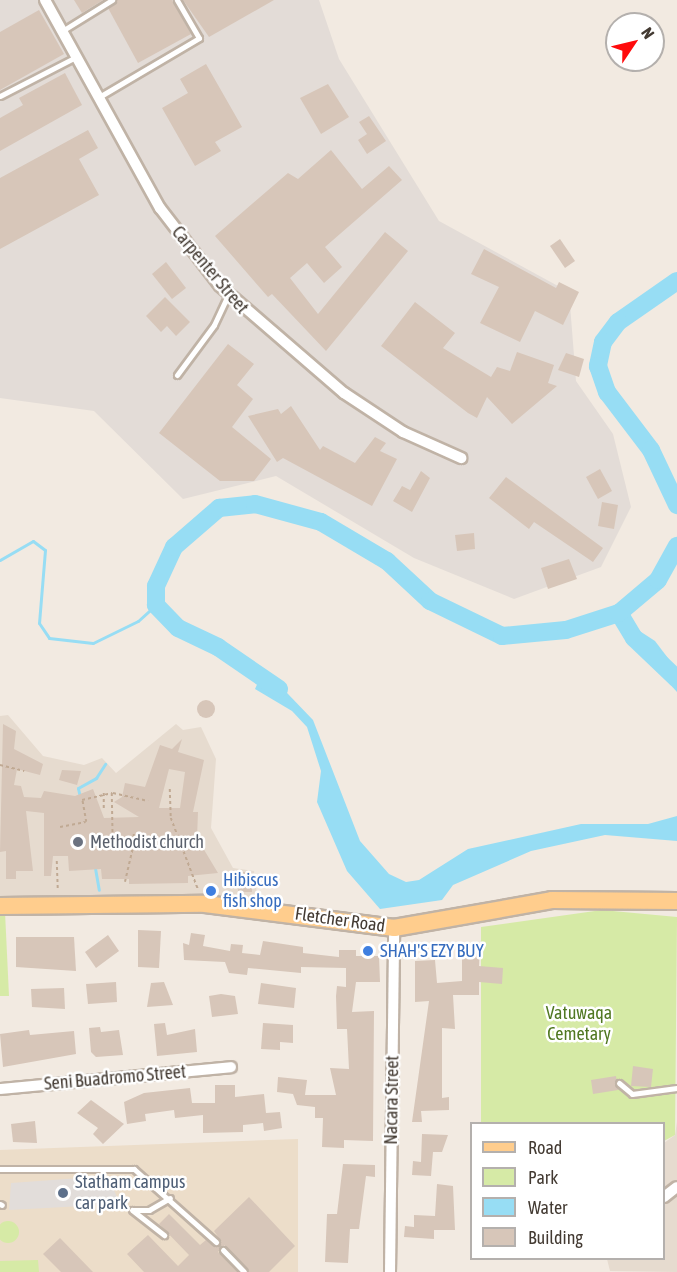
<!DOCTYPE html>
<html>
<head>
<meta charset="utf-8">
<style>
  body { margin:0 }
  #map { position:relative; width:677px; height:1272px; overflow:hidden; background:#f2eae1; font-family:"Asap Condensed",sans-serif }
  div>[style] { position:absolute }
  .residential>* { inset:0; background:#e6dbcf }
  .industrial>* { inset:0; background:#e3dcd7 }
  .education>* { inset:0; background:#ecddc9 }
  .green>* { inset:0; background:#d6eaa6 }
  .round { border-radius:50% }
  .parking>* { inset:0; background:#e2ddda }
  .water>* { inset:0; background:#97ddf4 }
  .stream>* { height:3px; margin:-1.5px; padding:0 1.5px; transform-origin:1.5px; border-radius:1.5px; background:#97ddf4 }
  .river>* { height:18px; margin:-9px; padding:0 9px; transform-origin:9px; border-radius:9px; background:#97ddf4 }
  .building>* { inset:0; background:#d7c6b9 }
  .path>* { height:1.5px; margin-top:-0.75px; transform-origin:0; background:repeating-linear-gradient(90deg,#c0a993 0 3px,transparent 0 6px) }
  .roads { filter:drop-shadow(2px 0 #c0b3a6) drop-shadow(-2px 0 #c0b3a6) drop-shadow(0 2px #c0b3a6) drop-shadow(0 -2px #c0b3a6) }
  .lane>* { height:5px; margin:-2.5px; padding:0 2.5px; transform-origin:2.5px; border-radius:2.5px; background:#fff }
  .street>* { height:10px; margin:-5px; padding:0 5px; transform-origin:5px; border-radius:5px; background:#fff }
  .primary>* { height:16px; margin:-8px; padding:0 8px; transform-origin:8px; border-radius:8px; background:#ffcd8d }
  .dots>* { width:16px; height:16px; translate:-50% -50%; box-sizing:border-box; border:3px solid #fff; border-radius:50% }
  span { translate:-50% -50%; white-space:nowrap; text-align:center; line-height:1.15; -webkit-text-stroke:5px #fff; paint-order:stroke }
  .street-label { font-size:18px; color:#433a32 }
  .worship-label { font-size:18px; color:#5b616d }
  .left { translate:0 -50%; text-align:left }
  .shop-label { font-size:18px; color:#366cbe }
  .park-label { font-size:18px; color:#507822 }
  .service-label { font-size:18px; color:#4e5e75 }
  .legend { position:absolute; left:470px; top:1122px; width:195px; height:138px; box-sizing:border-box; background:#fff; border:2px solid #b4b0ad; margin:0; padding:8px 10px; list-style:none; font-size:18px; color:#433a32 }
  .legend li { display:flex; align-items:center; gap:12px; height:30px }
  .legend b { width:30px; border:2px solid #b4b0ad }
  .north { position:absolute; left:605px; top:12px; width:60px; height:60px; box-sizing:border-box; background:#fff; border:2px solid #b4b0ad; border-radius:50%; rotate:55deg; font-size:16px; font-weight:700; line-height:24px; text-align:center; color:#433a32 }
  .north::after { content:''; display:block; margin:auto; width:21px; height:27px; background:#ff0b0c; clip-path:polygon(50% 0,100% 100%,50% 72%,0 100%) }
</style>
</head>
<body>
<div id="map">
  <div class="residential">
    <i style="clip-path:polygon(8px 715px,43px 756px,84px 765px,102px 758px,116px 773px,176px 724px,183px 730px,201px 727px,216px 759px,211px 828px,233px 868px,254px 871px,258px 902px,161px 894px,0 897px,0 716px)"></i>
    <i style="clip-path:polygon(677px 1122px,677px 1272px,610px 1271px,607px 1259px,664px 1258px,664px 1143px,675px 1135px)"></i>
  </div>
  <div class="industrial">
    <i style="clip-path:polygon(0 0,319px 0,339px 59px,439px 221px,569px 292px,576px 381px,613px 434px,631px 507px,601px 567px,514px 599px,414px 558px,276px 476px,183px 499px,94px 411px,0 398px)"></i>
  </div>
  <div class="education">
    <i style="clip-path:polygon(298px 1139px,298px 1272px,0 1272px,0 1150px)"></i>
  </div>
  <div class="green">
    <i style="clip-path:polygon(602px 910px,677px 917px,675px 1135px,664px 1141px,664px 1124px,481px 1123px,481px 927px)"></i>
    <i style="clip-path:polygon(5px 912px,9px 996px,0 996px,0 913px)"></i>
    <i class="round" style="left:-3px;top:1221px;width:22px;height:22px"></i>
    <i style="clip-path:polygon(38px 1260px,39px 1272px,0 1272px,0 1261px)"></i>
  </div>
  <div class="parking">
    <i style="clip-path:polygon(108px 1176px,120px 1204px,9px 1210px,11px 1183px)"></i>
  </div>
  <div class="water">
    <i style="clip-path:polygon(635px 628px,655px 641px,677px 670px,677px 692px,627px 637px)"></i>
    <i style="clip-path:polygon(264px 669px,313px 720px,360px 841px,389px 874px,406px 882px,419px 880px,468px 849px,581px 824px,648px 824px,677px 816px,677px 841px,605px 835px,531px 851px,453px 885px,442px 900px,380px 909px,347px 871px,317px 802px,321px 771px,307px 727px,292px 711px,255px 689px)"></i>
  </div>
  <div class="stream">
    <i style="left:0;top:560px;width:38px;rotate:-30deg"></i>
    <i style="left:33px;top:541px;width:15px;rotate:37deg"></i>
    <i style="left:45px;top:550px;width:73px;rotate:94.7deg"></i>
    <i style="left:39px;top:623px;width:18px;rotate:56deg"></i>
    <i style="left:49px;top:638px;width:44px;rotate:6.5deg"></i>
    <i style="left:93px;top:643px;width:50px;rotate:-26.1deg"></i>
    <i style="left:138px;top:621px;width:24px;rotate:-42deg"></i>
    <i style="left:80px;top:797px;width:9px;rotate:-103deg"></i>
    <i style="left:78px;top:788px;width:21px;rotate:-29deg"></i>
    <i style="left:96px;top:778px;width:17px;rotate:-57deg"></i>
    <i style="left:95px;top:868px;width:22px;rotate:80deg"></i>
  </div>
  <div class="river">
    <i style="left:677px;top:281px;width:72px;rotate:145.2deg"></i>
    <i style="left:618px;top:322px;width:25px;rotate:127deg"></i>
    <i style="left:603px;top:342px;width:25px;rotate:102deg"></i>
    <i style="left:598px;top:366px;width:28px;rotate:71deg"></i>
    <i style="left:607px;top:392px;width:73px;rotate:52.8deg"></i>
    <i style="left:651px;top:450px;width:61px;rotate:64.7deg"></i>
    <i style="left:619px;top:613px;width:29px;rotate:59deg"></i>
    <i style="left:634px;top:638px;width:59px;rotate:43.6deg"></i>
    <i style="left:279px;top:689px;width:74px;rotate:-145.5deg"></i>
    <i style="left:218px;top:647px;width:44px;rotate:-154.6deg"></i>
    <i style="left:178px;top:628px;width:32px;rotate:-134deg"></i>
    <i style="left:156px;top:605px;width:19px;rotate:-90deg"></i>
    <i style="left:156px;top:586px;width:43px;rotate:-65.2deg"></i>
    <i style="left:174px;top:547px;width:60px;rotate:-40.9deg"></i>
    <i style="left:219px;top:508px;width:36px;rotate:-6deg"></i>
    <i style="left:255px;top:504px;width:68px;rotate:15.3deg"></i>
    <i style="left:321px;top:522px;width:77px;rotate:30.6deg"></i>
    <i style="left:387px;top:561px;width:59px;rotate:42.9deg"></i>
    <i style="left:430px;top:601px;width:80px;rotate:25.9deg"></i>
    <i style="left:502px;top:636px;width:64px;rotate:-5.4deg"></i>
    <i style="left:566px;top:630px;width:56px;rotate:-17.8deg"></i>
    <i style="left:619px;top:613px;width:51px;rotate:-40.2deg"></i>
    <i style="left:658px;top:580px;width:39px;rotate:-61deg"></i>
  </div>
  <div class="building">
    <i style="clip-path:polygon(74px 0,103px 0,82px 13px)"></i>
    <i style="clip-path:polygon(117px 0,172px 0,191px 34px,138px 63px,108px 8px)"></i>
    <i style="clip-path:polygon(183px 0,274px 0,209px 37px)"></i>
    <i style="clip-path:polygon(39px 10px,64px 54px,0 90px,0 32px)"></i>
    <i style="clip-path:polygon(206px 64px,242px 127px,215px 142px,221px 151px,195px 166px,162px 108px,188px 93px,180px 79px)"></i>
    <i style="clip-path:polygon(65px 73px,82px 105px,0 151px,0 118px,23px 105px,19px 98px)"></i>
    <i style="clip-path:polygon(328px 84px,349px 117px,321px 134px,300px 98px)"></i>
    <i style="clip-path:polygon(369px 116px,386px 141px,367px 154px,358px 140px,367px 134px,359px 122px)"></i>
    <i style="clip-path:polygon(88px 130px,98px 148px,79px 159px,99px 195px,0 249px,0 178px)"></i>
    <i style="clip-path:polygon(331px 150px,362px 189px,389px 166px,402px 180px,325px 247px,342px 267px,324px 283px,307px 263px,290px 278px,318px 314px,385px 232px,408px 251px,326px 351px,272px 294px,268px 297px,215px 236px,288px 173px,298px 179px)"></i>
    <i style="clip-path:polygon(560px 239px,575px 261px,565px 268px,550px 246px)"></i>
    <i style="clip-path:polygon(484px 249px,556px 288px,559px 282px,579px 292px,563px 325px,535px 311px,520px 342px,480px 323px,499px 287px,471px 274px)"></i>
    <i style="clip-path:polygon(166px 262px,186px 288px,172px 299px,152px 274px)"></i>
    <i style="clip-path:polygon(165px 297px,190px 322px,176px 336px,167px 326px,161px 332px,146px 316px)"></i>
    <i style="clip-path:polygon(415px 302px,455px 333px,443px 348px,491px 377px,497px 367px,510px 371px,517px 352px,554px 365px,548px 383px,557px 386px,512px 424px,487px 397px,477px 418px,468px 413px,381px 346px)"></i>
    <i style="clip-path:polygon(228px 344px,254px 364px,237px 385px,253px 399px,232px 427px,271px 459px,254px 481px,220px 481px,159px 433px)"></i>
    <i style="clip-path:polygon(566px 353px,584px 359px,579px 377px,558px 370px)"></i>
    <i style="clip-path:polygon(291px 406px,320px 450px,323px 446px,355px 463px,375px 437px,386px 443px,380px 451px,397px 459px,372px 506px,283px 458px,277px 462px,248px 416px,278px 409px,281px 414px)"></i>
    <i style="clip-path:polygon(600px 469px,612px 491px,598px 499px,586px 477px)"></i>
    <i style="clip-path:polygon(421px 471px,430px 478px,412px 512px,393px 501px,402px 486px,410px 490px)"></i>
    <i style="clip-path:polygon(506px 477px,603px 548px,593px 562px,534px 522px,529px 529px,489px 498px)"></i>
    <i style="clip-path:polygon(602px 502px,618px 505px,614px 529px,598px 526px)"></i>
    <i style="clip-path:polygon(474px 533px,475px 549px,457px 551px,455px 535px)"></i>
    <i style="clip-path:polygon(569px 559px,577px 579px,548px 589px,541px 568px)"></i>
    <i class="round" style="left:197px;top:700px;width:18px;height:18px"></i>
    <i style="clip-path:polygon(evenodd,3px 724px,16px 731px,14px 749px,43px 764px,40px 775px,17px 769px,14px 785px,21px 786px,24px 797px,41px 798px,44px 791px,75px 796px,93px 789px,104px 818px,139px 817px,114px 802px,122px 797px,125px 783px,145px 787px,160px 745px,172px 749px,182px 739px,178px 752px,204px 760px,193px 812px,198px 812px,197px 838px,218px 873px,188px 876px,188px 883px,129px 884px,129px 879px,102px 879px,101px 869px,69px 871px,68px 856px,53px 856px,51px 876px,44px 876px,44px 813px,26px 811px,33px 871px,16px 871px,16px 879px,6px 879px,6px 851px,0 852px,3px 724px,169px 769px,185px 772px,180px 808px,159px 808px,169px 769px)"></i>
    <i style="clip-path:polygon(62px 770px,81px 771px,77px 785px,59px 780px)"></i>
    <i style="clip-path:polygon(239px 872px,252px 872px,252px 892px,238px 892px)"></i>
    <i style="clip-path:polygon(138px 930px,161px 931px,159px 968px,138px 967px)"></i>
    <i style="clip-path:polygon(191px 933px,205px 935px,203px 946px,230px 951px,231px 944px,243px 945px,242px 953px,260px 955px,263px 941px,303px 947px,303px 953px,339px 957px,339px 950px,356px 950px,356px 956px,379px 956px,380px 982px,356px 982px,352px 1012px,374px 1011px,373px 1141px,344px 1140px,344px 1148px,322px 1147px,323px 1118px,315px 1118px,315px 1107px,297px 1105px,293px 1094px,277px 1092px,278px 1077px,307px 1080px,305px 1095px,336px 1095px,330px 1068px,349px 1069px,347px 1029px,337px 1029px,336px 996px,337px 986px,346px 987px,346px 968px,301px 967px,301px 973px,248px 968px,247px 975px,229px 973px,225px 962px,184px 960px,183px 943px,189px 945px)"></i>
    <i style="clip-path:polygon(108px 935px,119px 951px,96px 968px,85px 952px)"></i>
    <i style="clip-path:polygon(16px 937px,74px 937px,76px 971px,16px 967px)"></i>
    <i style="clip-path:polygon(462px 946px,480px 947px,479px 966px,503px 968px,502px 984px,479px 982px,479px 995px,453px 995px,455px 1029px,442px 1028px,442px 1098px,449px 1097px,449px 1110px,421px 1111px,422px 1122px,412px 1122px,429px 1001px,415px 1002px,415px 961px,435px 960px,437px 983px,462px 981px)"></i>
    <i style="clip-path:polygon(116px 982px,117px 1002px,88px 1004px,86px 984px)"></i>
    <i style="clip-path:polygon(164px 982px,173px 1005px,147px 1007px,151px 983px)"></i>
    <i style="clip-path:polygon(261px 983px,296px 988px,294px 1008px,258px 1004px)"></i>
    <i style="clip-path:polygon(64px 988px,65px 1009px,32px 1007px,31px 989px)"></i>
    <i style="clip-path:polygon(221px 994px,235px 996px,238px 1014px,212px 1017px,209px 996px)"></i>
    <i style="clip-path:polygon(165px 1023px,167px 1035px,195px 1029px,197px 1052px,157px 1056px,154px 1024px)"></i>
    <i style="clip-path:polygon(263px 1023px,293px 1025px,293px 1043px,280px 1042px,280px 1050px,261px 1049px)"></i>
    <i style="clip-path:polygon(100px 1027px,101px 1032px,119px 1030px,123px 1055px,96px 1057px,91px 1052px,89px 1028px)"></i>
    <i style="clip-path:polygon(29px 1030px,30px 1035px,74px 1031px,76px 1054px,3px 1067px,0 1034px)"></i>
    <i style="clip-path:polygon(633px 1066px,653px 1069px,651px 1087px,631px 1086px)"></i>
    <i style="clip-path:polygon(616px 1076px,618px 1090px,593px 1094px,591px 1080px)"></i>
    <i style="clip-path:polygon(215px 1085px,235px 1085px,235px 1097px,264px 1094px,266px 1113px,280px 1112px,282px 1128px,264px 1131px,263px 1123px,243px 1125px,243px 1132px,203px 1133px,203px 1115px,175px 1118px,174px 1110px,145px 1114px,146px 1121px,127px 1124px,124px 1102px,144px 1093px,190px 1088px,192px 1103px,215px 1103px)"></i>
    <i style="clip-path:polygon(91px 1100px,124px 1124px,103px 1144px,93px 1134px,98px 1128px,77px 1113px)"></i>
    <i style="clip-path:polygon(35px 1121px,37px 1143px,13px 1142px,11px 1124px)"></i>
    <i style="clip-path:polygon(422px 1134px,448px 1135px,442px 1152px,433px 1152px,431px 1176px,412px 1175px,413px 1161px,421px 1162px)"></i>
    <i style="clip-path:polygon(343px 1164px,375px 1165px,375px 1177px,366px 1176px,359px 1229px,350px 1229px,348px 1263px,325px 1262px,327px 1214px,337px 1214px)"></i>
    <i style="clip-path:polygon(437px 1184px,453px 1186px,455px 1230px,434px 1230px,434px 1239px,404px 1237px,405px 1226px,414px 1227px,414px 1215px,435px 1216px)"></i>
    <i style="clip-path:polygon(249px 1197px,295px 1246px,269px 1272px,249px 1272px,224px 1245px,218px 1252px,237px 1272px,144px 1272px,127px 1254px,148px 1235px,178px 1266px,189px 1255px,159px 1224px,169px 1214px,200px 1245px,206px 1240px,217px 1247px,221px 1241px,214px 1231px)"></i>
    <i style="clip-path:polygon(60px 1238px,93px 1272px,61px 1272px,43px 1254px)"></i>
  </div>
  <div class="path">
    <i style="left:0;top:765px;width:25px;rotate:14deg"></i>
    <i style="left:170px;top:789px;width:29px;rotate:88deg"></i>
    <i style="left:171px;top:818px;width:76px;rotate:69.2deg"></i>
    <i style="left:104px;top:793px;width:17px;rotate:90deg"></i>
    <i style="left:113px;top:793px;width:36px;rotate:13deg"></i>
    <i style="left:60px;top:827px;width:26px;rotate:-11deg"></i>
    <i style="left:86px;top:822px;width:22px;rotate:-100deg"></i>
    <i style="left:82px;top:800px;width:31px;rotate:-13deg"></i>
    <i style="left:112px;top:793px;width:51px;rotate:88.9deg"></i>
    <i style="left:113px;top:844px;width:21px"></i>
    <i style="left:134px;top:844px;width:39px;rotate:103deg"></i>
    <i style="left:134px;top:834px;width:9px;rotate:90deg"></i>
    <i style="left:57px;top:861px;width:30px;rotate:88deg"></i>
  </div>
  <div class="roads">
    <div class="lane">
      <i style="left:62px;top:31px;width:59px;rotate:-31.8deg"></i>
      <i style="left:0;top:96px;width:85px;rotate:-27.2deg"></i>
      <i style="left:99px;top:97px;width:116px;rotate:-30.5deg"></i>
      <i style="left:199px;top:38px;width:44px;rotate:-120.1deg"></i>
      <i style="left:177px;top:375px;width:62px;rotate:-53.5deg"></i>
      <i style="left:214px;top:325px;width:33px;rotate:-65deg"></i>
      <i style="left:619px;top:1083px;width:17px;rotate:40deg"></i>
      <i style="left:632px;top:1094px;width:45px;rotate:-7.6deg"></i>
      <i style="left:0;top:1169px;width:134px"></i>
      <i style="left:134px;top:1169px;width:110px;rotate:41.7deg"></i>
      <i style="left:0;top:1204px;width:2px;rotate:27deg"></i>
      <i style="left:132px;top:1210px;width:41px;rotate:38deg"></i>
      <i style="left:133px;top:1210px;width:16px"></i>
      <i style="left:149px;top:1210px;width:24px;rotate:-30deg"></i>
      <i style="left:223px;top:1250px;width:30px;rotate:46deg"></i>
    </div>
    <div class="street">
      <i style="left:45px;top:0;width:238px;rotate:61.1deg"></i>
      <i style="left:160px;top:208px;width:98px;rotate:52.4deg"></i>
      <i style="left:220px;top:286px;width:164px;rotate:40.8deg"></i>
      <i style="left:344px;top:393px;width:71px;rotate:33.5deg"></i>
      <i style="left:403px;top:432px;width:64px;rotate:24.1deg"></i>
      <i style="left:0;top:1089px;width:232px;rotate:-5.4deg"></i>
      <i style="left:664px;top:1197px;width:16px;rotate:-38deg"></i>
      <i style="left:390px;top:1272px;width:344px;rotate:-89.3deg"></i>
    </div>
    <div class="primary">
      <i style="left:0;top:906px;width:205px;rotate:-0.6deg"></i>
      <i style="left:205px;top:904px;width:191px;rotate:7.2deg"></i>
      <i style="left:394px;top:928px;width:160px;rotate:-10deg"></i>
      <i style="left:552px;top:900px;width:125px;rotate:0.5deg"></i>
    </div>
  </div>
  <div class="dots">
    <i style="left:78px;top:842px;background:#6b7280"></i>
    <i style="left:211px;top:891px;background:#3f7fe0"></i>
    <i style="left:368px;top:951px;background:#3f7fe0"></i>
    <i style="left:63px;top:1193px;background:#5c6f8a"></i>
  </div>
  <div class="street-label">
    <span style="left:210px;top:270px;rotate:50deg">Carpenter Street</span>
    <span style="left:340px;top:920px;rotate:8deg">Fletcher Road</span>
    <span style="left:115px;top:1078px;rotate:-5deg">Seni Buadromo Street</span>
    <span style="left:392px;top:1100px;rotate:-89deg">Nacara Street</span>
  </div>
  <div class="worship-label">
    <span class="left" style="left:90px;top:842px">Methodist church</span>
  </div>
  <div class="shop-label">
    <span class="left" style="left:223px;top:891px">Hibiscus<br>fish shop</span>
    <span class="left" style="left:380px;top:951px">SHAH'S EZY BUY</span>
  </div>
  <div class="park-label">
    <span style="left:579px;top:1024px">Vatuwaqa<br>Cemetary</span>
  </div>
  <div class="service-label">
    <span class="left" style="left:75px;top:1193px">Statham campus<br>car park</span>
  </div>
  <ul class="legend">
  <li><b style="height:8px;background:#ffcd8d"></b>Road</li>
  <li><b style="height:16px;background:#d6eaa6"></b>Park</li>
  <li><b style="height:16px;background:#97ddf4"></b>Water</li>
  <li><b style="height:16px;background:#d7c6b9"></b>Building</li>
  </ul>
  <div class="north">N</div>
</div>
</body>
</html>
